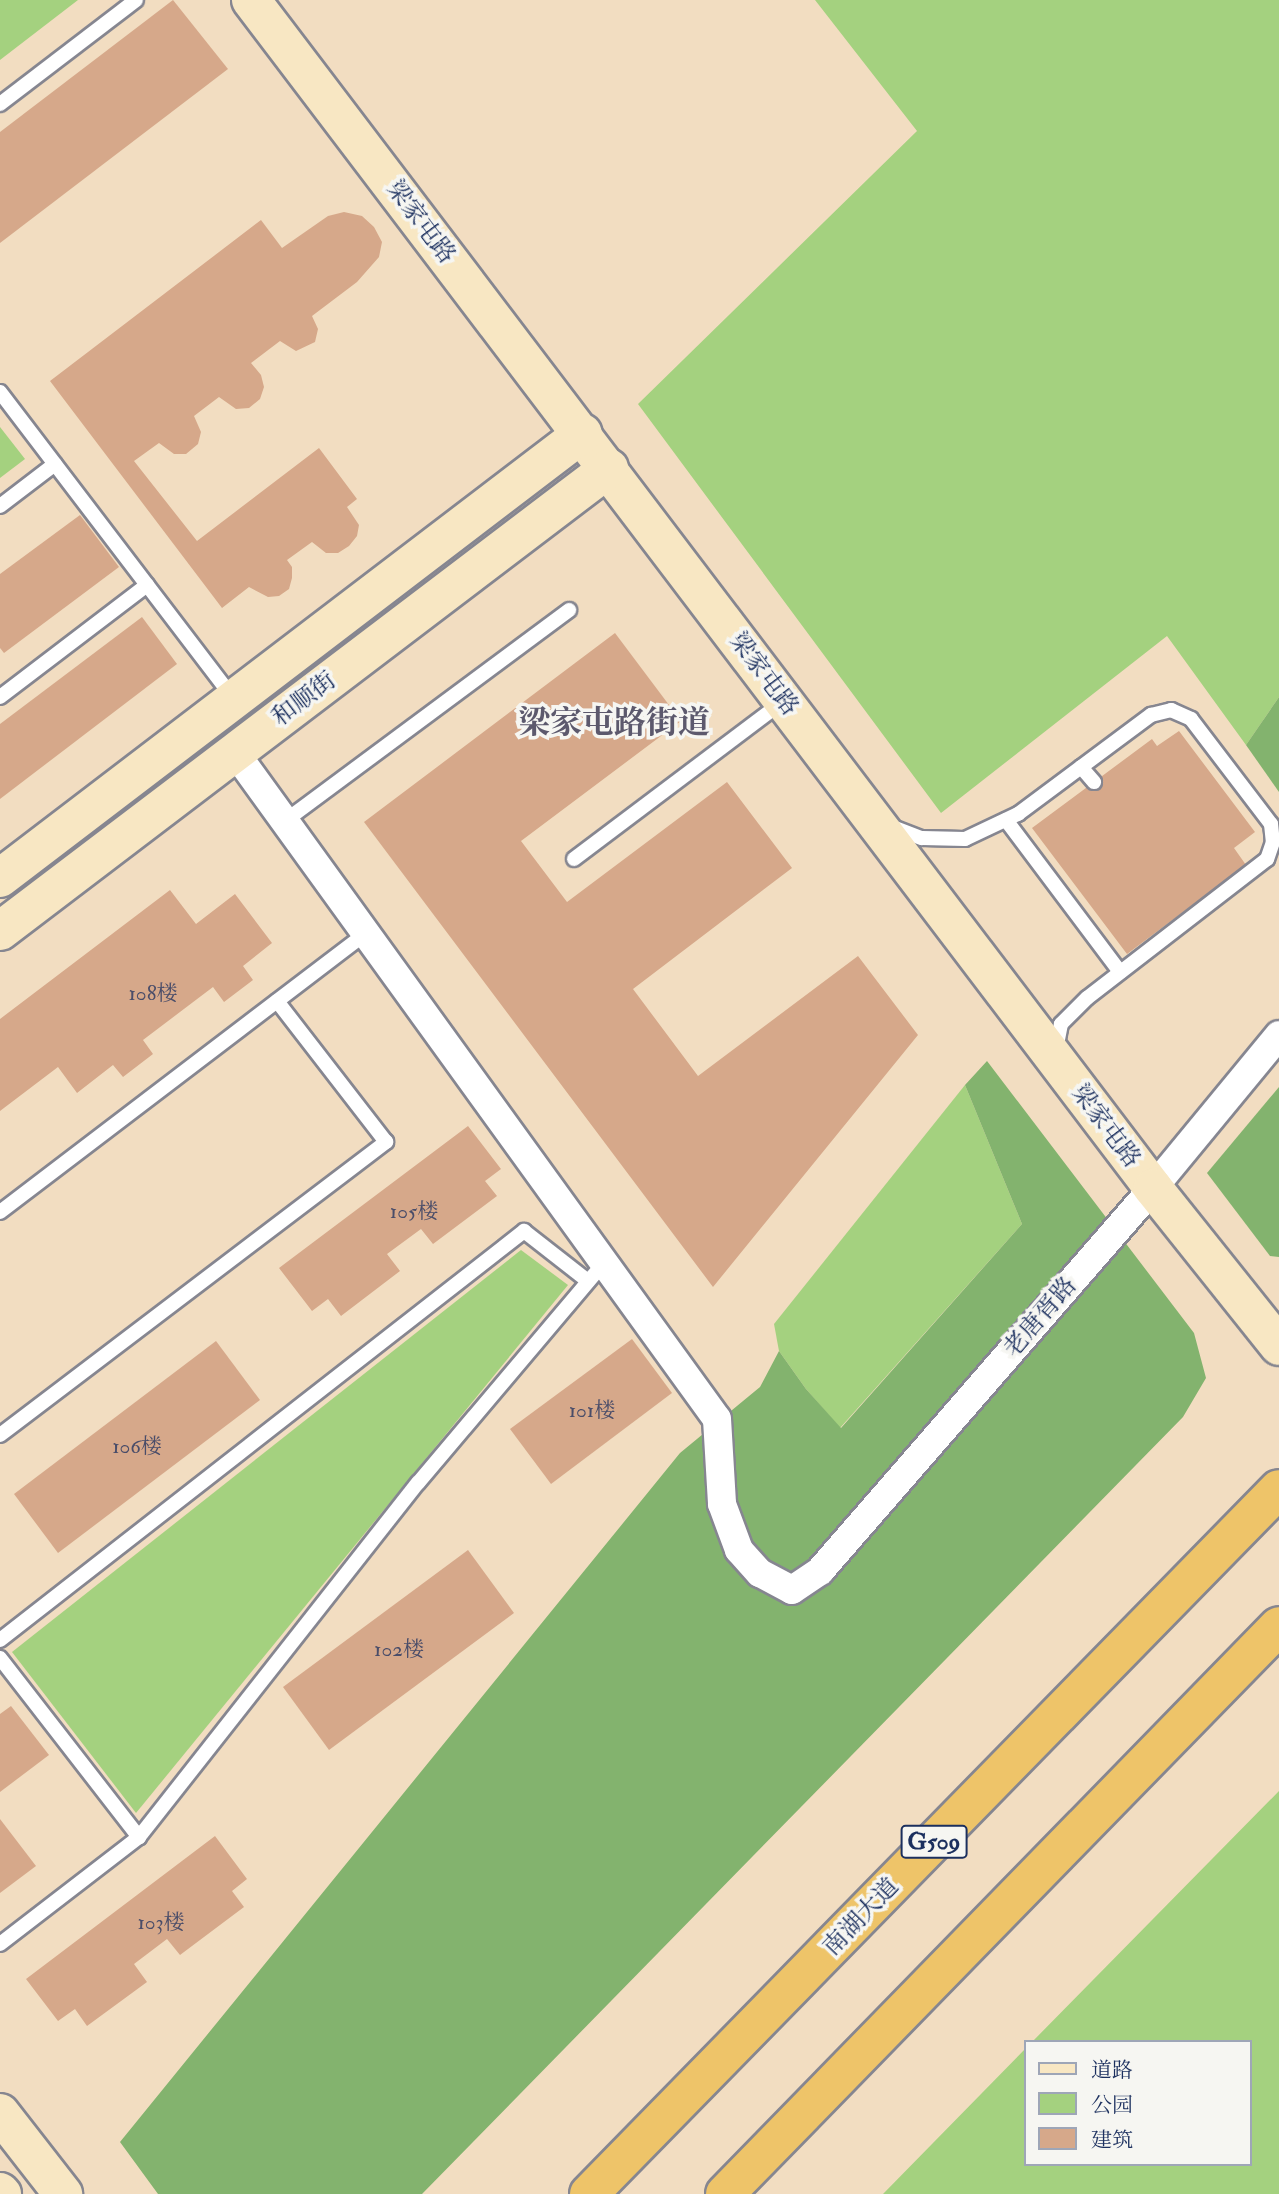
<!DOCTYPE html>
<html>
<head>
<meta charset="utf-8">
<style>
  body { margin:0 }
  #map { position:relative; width:1279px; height:2194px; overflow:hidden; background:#f2ddc1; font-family:"IM FELL Double Pica","Noto Serif SC",serif }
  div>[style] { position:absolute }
  .green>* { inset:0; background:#a4d17f }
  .forest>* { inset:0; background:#83b36e }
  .building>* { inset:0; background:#d6a88a }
  .roads { filter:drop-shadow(2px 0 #868690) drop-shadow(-2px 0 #868690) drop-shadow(0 2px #868690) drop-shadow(0 -2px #868690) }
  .lane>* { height:14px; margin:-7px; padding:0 7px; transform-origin:7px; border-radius:7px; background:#fff }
  .street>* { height:28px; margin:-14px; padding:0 14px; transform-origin:14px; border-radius:14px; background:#fff }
  .secondary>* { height:38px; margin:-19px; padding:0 19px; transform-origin:19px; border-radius:19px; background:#f8e7c3 }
  .highway>* { height:38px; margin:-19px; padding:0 19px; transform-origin:19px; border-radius:19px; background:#eec469 }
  span { translate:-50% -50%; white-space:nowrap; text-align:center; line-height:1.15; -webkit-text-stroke:7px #f6f6f2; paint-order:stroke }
  .number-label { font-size:21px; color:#4a4d69 }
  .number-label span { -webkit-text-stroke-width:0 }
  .shield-label span { padding:2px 5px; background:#f6f6f2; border:2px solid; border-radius:5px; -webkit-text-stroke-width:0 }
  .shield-label { font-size:23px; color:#1b2f5e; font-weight:700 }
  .street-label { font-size:24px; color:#1b2f5e }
  .district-label { font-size:32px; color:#5c596d; font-weight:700 }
  .legend { position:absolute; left:1024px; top:2040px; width:228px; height:126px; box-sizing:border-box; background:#f6f6f2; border:2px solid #9ea6b7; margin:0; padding:9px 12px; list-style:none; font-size:21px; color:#1b2f5e }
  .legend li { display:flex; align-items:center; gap:14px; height:35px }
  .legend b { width:35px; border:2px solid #9ea6b7 }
</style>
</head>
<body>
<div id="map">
  <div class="green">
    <i style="clip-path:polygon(0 0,78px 0,0 60px)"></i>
    <i style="clip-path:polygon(815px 0,1279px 0,1279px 697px,1246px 745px,1167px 636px,941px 813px,638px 404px,917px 131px)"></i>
    <i style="clip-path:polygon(0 427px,25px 459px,0 478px)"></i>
    <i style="clip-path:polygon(965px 1085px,1022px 1224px,840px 1428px,806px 1389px,779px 1351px,774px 1324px)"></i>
    <i style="clip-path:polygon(521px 1250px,568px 1285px,136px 1813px,12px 1652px)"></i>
    <i style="clip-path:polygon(1279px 1791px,1279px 2194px,883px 2194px,1025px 2049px,1025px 2164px,1249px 2164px,1249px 2042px,1032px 2042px)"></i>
  </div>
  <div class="forest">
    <i style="clip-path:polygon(1279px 697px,1279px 792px,1246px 745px)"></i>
    <i style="clip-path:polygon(987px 1061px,1194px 1333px,1206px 1378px,1183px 1417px,422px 2194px,158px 2194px,120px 2142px,680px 1453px,760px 1387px,779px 1351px,806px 1389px,841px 1428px,1022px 1224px,965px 1085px)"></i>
    <i style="clip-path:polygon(1279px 1087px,1279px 1257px,1270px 1256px,1207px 1173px)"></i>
  </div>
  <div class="building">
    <i style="clip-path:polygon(173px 0,228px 69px,0 243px,0 132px)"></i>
    <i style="clip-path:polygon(344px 212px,362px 216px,374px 227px,382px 242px,379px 257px,357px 282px,312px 316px,318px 329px,315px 342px,296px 351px,280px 341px,251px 363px,261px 375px,264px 387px,260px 399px,249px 408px,236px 409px,219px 397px,194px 416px,201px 432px,198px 444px,186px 454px,174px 454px,159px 443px,134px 461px,197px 541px,319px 448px,357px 499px,347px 507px,359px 525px,357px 536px,349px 546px,338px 553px,326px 553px,312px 542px,287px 560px,292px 567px,292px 578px,289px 589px,279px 596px,268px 597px,249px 587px,222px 608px,50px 381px,261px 220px,282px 248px,328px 216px)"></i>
    <i style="clip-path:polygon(80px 515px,119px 567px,4px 653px,0 648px,0 574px)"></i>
    <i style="clip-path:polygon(142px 617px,177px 664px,0 799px,0 724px)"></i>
    <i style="clip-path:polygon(615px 633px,681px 721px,521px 841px,567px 902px,727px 782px,792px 868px,633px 989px,698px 1076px,858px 956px,918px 1035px,713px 1287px,364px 822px)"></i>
    <i style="clip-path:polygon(1179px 731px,1255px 832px,1234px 848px,1246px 865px,1127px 954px,1032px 828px,1152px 739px,1157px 746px)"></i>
    <i style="clip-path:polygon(170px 890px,196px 924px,235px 894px,272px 943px,243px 966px,253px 980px,224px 1002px,213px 987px,143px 1040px,153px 1054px,123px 1077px,113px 1065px,77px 1093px,58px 1067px,0 1111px,0 1019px)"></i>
    <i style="clip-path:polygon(468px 1126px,501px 1169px,485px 1181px,497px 1196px,433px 1244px,421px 1229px,387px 1254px,400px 1271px,341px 1316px,328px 1299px,312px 1311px,279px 1268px)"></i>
    <i style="clip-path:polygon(632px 1339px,672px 1393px,551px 1484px,510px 1429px)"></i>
    <i style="clip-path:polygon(216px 1341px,260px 1400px,58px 1553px,14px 1494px)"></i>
    <i style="clip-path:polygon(468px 1550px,514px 1613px,329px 1750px,283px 1687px)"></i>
    <i style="clip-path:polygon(11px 1706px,49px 1755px,0 1792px,0 1714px)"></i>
    <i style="clip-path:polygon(0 1819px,36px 1866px,0 1893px)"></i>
    <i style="clip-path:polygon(215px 1836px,247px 1879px,232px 1891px,244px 1907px,180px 1955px,167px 1939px,134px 1964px,147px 1982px,87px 2026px,75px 2009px,58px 2021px,26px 1979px)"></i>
  </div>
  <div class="roads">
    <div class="lane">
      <i style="left:0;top:104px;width:171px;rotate:-37.4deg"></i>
      <i style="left:0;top:392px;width:385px;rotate:52.7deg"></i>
      <i style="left:0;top:506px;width:69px;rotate:-37.4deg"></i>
      <i style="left:0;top:697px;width:185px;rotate:-37.3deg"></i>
      <i style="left:1081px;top:767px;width:20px;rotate:49deg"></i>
      <i style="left:1006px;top:820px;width:190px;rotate:53.1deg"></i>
      <i style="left:285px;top:821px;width:354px;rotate:-36.6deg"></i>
      <i style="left:890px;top:826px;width:34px;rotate:21deg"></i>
      <i style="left:922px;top:838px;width:43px;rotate:1.3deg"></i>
      <i style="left:965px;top:839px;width:59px;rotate:-25.3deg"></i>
      <i style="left:1018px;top:814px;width:166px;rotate:-36.7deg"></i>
      <i style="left:1151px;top:715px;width:21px;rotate:-14deg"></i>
      <i style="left:1171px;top:710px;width:22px;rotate:24deg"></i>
      <i style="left:1191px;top:719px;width:132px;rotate:52.7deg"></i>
      <i style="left:1271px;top:824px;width:18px;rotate:84deg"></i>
      <i style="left:1273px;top:842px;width:18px;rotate:109deg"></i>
      <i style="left:1267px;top:859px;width:227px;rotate:142.3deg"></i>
      <i style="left:1087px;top:998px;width:37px;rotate:135deg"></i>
      <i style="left:1061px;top:1024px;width:26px;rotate:101deg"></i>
      <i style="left:574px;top:859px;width:263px;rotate:-37deg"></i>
      <i style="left:0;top:1212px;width:460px;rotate:-37.3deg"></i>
      <i style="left:0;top:1435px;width:485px;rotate:-37.2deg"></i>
      <i style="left:386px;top:1142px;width:178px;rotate:-127.7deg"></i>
      <i style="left:0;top:1640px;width:665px;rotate:-37.97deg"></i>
      <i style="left:524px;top:1231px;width:81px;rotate:38deg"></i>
      <i style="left:0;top:1658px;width:227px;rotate:52.2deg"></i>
      <i style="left:0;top:1944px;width:175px;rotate:-37.6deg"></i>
      <i style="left:139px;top:1837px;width:451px;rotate:-51.8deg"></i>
      <i style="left:418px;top:1483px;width:288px;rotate:-49.8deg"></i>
    </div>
    <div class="street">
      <i style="left:234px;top:751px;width:824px;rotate:54.13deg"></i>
      <i style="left:717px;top:1419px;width:85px;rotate:86.6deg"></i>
      <i style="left:722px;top:1504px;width:49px;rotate:69.7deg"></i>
      <i style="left:739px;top:1550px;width:31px;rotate:48deg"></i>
      <i style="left:760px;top:1573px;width:36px;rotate:28deg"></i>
      <i style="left:792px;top:1590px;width:34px;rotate:-34deg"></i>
      <i style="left:820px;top:1571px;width:508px;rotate:-48.99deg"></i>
      <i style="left:1153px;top:1188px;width:198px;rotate:-50.5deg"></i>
    </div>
    <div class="secondary">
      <i style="left:251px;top:0;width:1492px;rotate:52.79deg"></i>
      <i style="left:1153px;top:1188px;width:202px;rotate:51.4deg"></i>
      <i style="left:0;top:878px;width:733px;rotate:-37.35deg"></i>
      <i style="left:0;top:931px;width:765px;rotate:-37.24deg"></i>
      <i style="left:0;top:2113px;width:103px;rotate:52.1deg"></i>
      <i style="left:0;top:2192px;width:3px;rotate:45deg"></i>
    </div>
    <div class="highway">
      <i style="left:589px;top:2194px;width:986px;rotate:-45.62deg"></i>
      <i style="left:725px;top:2194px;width:793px;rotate:-45.71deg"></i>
    </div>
  </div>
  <div class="number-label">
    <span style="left:153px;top:994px">108楼</span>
    <span style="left:414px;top:1212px">105楼</span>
    <span style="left:592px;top:1411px">101楼</span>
    <span style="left:137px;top:1447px">106楼</span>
    <span style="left:399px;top:1650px">102楼</span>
    <span style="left:161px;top:1923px">103楼</span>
  </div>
  <div class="shield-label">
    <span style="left:934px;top:1842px">G509</span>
  </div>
  <div class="street-label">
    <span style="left:421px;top:222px;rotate:53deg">梁家屯路</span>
    <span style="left:764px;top:674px;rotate:53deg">梁家屯路</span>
    <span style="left:304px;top:699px;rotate:-37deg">和顺街</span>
    <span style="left:1106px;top:1126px;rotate:53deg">梁家屯路</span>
    <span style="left:1040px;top:1317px;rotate:-49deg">老唐胥路</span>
    <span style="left:861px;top:1917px;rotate:-46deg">南湖大道</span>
  </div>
  <div class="district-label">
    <span style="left:614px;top:723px">梁家屯路街道</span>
  </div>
  <ul class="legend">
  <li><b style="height:9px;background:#f8e7c3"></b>道路</li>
  <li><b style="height:19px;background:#a4d17f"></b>公园</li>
  <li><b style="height:19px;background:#d6a88a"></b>建筑</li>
  </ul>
</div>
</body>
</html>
